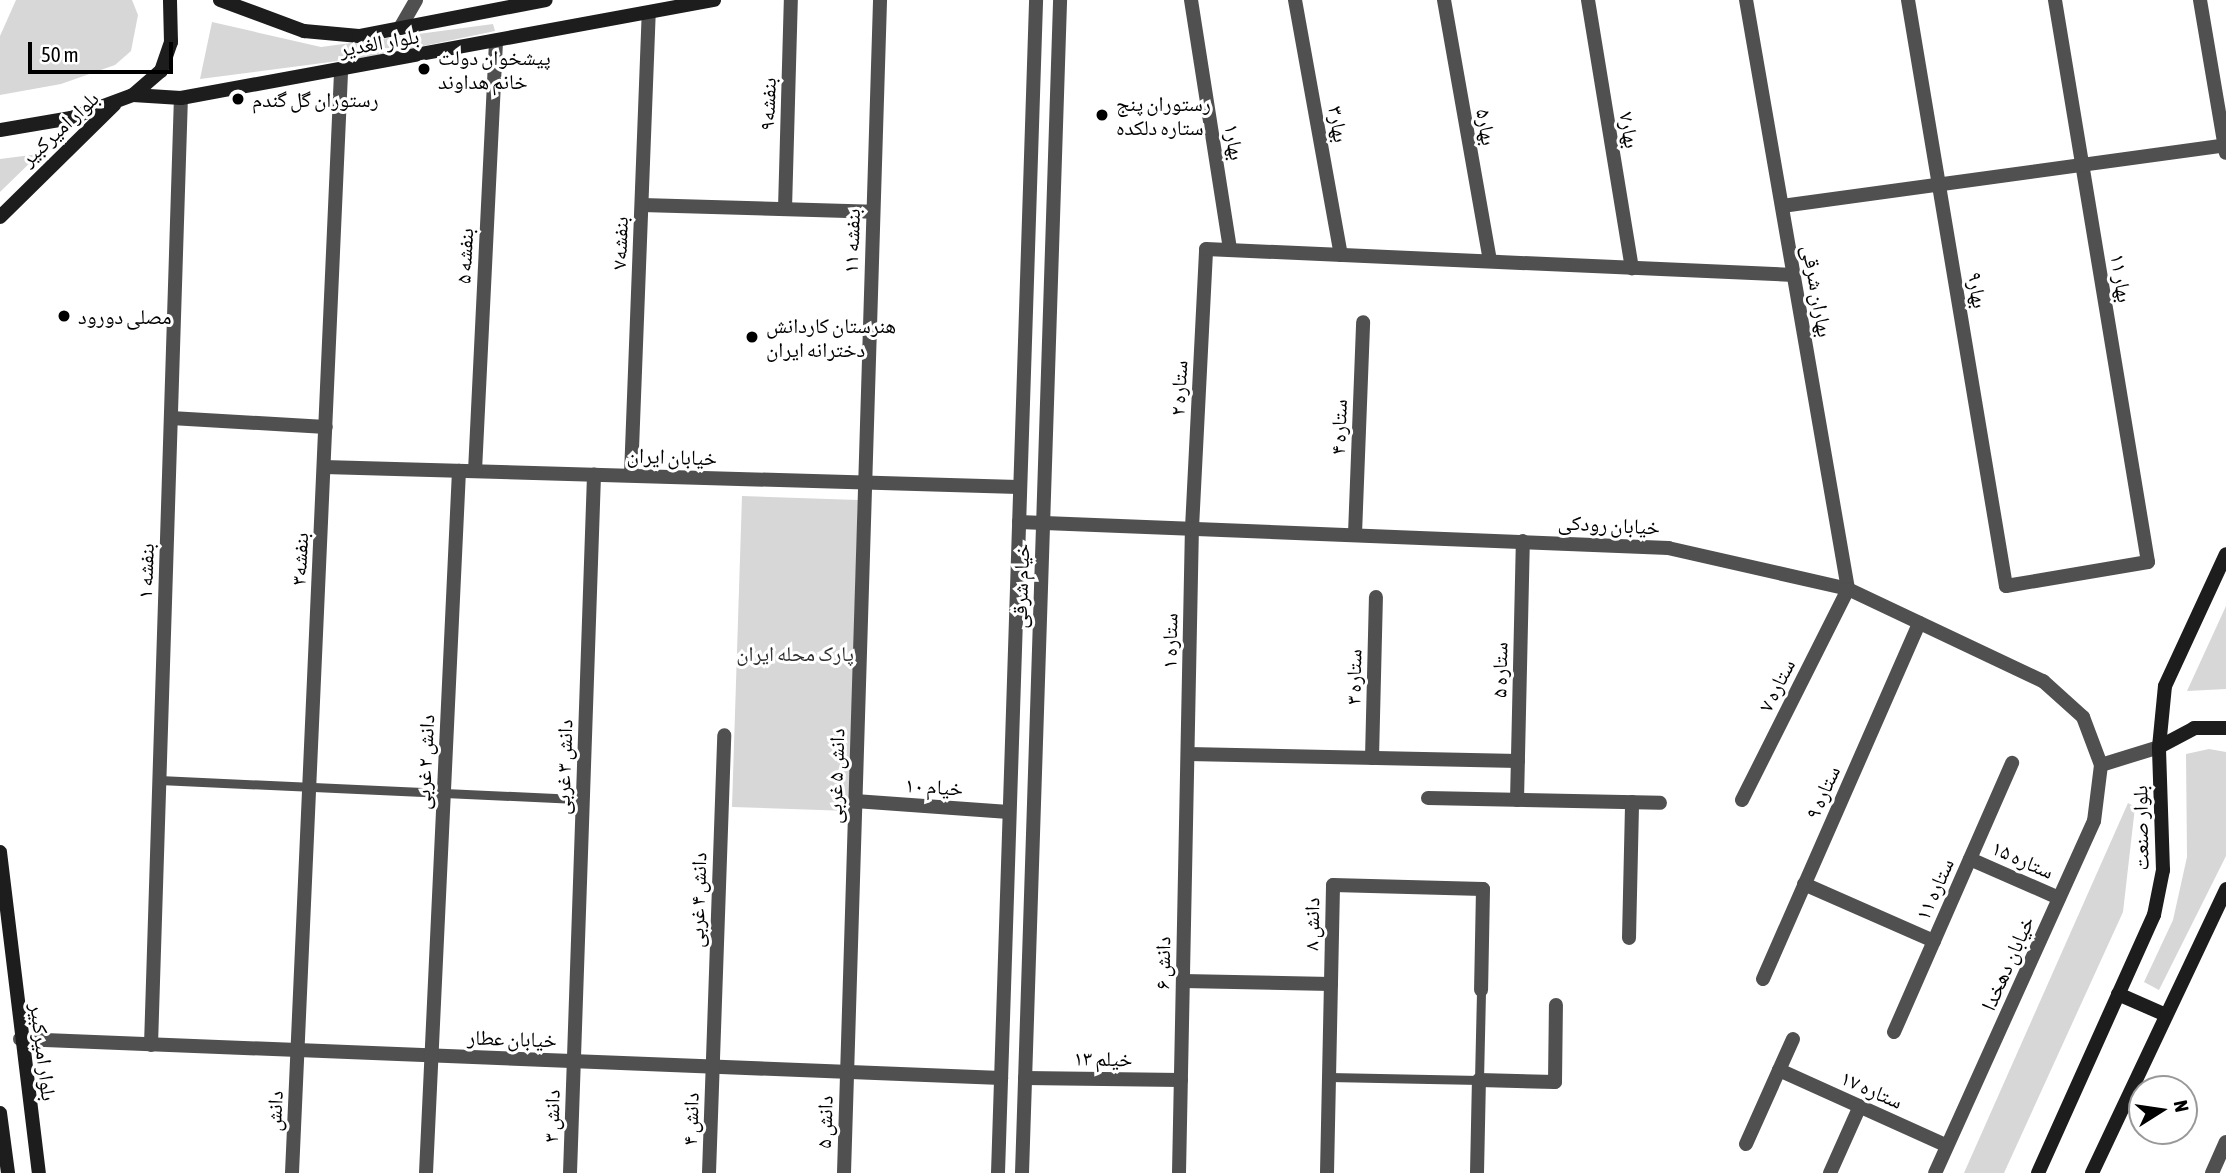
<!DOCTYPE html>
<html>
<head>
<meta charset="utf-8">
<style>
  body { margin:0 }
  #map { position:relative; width:2226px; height:1173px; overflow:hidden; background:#fff; font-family:"Asap Condensed","Noto Naskh Arabic",sans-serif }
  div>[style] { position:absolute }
  .green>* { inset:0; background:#d7d7d7 }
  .service>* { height:9px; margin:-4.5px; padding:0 4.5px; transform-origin:4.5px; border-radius:4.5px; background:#505050 }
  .minor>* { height:14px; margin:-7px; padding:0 7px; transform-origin:7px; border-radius:7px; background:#505050 }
  .tertiary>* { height:14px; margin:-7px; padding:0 7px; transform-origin:7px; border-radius:7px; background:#505050 }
  .secondary>* { height:14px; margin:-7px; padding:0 7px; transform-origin:7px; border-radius:7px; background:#1d1d1d }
  .dots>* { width:19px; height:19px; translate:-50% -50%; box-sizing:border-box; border:4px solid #fff; border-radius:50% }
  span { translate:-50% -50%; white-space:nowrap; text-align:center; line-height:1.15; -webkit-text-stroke:6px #fff; paint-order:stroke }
  .street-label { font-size:21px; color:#000 }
  .poi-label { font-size:21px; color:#000 }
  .left { translate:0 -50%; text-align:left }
  .park-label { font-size:21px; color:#2e2e2e }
  .north { position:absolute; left:2128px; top:1075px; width:70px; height:70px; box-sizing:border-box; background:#fff; border:2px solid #999; border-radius:50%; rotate:78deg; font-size:19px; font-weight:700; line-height:28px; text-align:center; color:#000 }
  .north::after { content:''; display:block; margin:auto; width:24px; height:32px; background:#000; clip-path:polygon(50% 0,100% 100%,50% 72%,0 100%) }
  .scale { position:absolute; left:28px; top:42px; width:145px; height:32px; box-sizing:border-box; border:4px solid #000; border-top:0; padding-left:9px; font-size:21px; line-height:24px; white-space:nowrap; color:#000; -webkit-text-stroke:5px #fff; paint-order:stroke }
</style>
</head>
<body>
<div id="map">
  <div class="green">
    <i style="clip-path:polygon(16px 0,132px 0,138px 15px,131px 51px,115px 65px,61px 84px,0 95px,0 36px)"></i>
    <i style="clip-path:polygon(212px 22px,321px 47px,493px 24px,495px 31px,376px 56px,200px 79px)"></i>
    <i style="clip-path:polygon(39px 154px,0 192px,0 159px)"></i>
    <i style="clip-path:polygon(742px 496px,858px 500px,849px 811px,732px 807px)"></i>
    <i style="clip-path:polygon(2226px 606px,2226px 689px,2187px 691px)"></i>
    <i style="clip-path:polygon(2209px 749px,2226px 752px,2226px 856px,2159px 990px,2144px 982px,2173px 920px,2187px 857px,2186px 754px)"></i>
    <i style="clip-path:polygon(2128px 803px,2135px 807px,2123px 912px,2004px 1173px,1964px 1173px)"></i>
  </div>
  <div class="service">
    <i style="left:159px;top:780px;width:423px;rotate:2.6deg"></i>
    <i style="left:1329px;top:1077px;width:150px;rotate:1.1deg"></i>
    <i style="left:1479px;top:1080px;width:90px;rotate:-88.7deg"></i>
  </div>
  <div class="minor">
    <i style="left:1191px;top:0;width:253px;rotate:81.1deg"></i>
    <i style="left:1295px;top:0;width:259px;rotate:79.8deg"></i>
    <i style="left:1444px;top:0;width:265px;rotate:80deg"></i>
    <i style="left:1588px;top:0;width:272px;rotate:80.7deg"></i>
    <i style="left:1908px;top:0;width:594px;rotate:80.51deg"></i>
    <i style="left:2006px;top:586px;width:144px;rotate:-9.6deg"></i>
    <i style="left:2148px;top:562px;width:570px;rotate:-99.4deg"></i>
    <i style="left:2200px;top:0;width:155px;rotate:80.4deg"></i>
    <i style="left:400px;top:28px;width:32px;rotate:-60deg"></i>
    <i style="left:642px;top:205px;width:231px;rotate:1.7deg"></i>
    <i style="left:1782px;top:206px;width:448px;rotate:-7.8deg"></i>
    <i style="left:785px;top:209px;width:209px;rotate:-88.4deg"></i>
    <i style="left:171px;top:418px;width:155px;rotate:3.3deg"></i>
    <i style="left:324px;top:467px;width:696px;rotate:1.65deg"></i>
    <i style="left:475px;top:471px;width:430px;rotate:-87.2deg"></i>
    <i style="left:631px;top:475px;width:462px;rotate:-87.8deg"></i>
    <i style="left:1355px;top:534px;width:212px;rotate:-87.8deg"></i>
    <i style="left:1188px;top:754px;width:330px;rotate:1.2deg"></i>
    <i style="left:1372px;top:758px;width:161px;rotate:-88.6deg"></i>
    <i style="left:1428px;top:798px;width:232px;rotate:1.2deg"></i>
    <i style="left:1517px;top:800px;width:259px;rotate:-88.7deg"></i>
    <i style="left:1742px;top:800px;width:236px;rotate:-63.3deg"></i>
    <i style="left:1848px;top:589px;width:598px;rotate:-99.82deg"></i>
    <i style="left:855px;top:801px;width:154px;rotate:4.1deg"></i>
    <i style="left:1970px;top:859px;width:97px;rotate:23.7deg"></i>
    <i style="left:1804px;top:884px;width:142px;rotate:23.7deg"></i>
    <i style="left:1629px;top:938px;width:136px;rotate:-88.7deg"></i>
    <i style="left:1763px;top:979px;width:389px;rotate:-66.3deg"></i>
    <i style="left:1183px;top:981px;width:148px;rotate:1.2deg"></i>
    <i style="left:1894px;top:1032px;width:294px;rotate:-66.3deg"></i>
    <i style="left:20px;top:1039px;width:982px;rotate:2.28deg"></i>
    <i style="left:151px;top:1045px;width:947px;rotate:-88.19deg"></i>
    <i style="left:1779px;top:1070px;width:184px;rotate:24.3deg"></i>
    <i style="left:1025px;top:1078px;width:156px;rotate:0.7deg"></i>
    <i style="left:1746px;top:1144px;width:115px;rotate:-65.9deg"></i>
    <i style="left:292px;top:1173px;width:1103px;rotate:-87.45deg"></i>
    <i style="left:426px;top:1173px;width:703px;rotate:-87.31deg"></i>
    <i style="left:570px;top:1173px;width:699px;rotate:-88.03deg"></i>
    <i style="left:709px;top:1173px;width:438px;rotate:-88deg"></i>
    <i style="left:844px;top:1173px;width:1174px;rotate:-88.24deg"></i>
    <i style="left:1179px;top:1173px;width:645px;rotate:-88.85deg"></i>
    <i style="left:1192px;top:528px;width:279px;rotate:-87.1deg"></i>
    <i style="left:1206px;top:249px;width:589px;rotate:2.53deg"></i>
    <i style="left:1327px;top:1173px;width:288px;rotate:-88.8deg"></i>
    <i style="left:1333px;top:885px;width:150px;rotate:1.5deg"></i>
    <i style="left:1483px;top:889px;width:101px;rotate:91.1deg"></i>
    <i style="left:1477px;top:1173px;width:93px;rotate:-88.8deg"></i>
    <i style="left:1479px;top:1080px;width:76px;rotate:1.5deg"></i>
    <i style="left:1555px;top:1082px;width:77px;rotate:-89.3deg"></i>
    <i style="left:1830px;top:1173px;width:73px;rotate:-65.9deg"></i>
    <i style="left:2212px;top:1173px;width:34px;rotate:-66deg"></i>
  </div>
  <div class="tertiary">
    <i style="left:1019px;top:522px;width:650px;rotate:2.29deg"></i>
    <i style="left:1668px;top:548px;width:185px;rotate:12.8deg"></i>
    <i style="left:1848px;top:589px;width:216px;rotate:25.3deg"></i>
    <i style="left:2043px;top:681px;width:54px;rotate:42deg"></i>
    <i style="left:2083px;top:717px;width:51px;rotate:69.4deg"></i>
    <i style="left:2101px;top:765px;width:56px;rotate:97.1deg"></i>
    <i style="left:2094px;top:821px;width:386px;rotate:114.3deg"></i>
    <i style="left:2101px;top:765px;width:61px;rotate:-17.2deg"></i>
    <i style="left:998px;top:1173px;width:1174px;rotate:-88.14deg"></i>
    <i style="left:1022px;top:1173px;width:1174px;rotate:-88.14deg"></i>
  </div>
  <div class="secondary">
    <i style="left:220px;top:0;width:90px;rotate:20.3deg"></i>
    <i style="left:304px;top:31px;width:55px;rotate:5.2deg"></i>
    <i style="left:359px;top:36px;width:190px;rotate:-10.9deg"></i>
    <i style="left:133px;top:95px;width:48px;rotate:3.6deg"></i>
    <i style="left:181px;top:98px;width:542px;rotate:-10.42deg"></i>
    <i style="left:0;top:130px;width:72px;rotate:-9.6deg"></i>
    <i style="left:71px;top:118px;width:66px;rotate:-20.4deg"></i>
    <i style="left:133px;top:95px;width:37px;rotate:-41deg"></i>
    <i style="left:161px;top:71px;width:31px;rotate:-71deg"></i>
    <i style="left:171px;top:42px;width:42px;rotate:-91.4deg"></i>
    <i style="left:0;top:217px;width:160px;rotate:-44.5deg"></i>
    <i style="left:2159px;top:747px;width:40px;rotate:-28deg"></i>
    <i style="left:2194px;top:728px;width:32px"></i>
    <i style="left:0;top:852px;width:323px;rotate:83.1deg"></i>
    <i style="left:2118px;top:994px;width:52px;rotate:23.6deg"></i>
    <i style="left:0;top:1113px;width:61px;rotate:82.4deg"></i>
    <i style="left:2038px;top:1173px;width:283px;rotate:-65.8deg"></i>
    <i style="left:2154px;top:915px;width:46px;rotate:-78.7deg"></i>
    <i style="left:2163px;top:870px;width:123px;rotate:-91.9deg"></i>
    <i style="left:2159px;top:747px;width:61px;rotate:-84.4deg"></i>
    <i style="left:2165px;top:686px;width:145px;rotate:-65.2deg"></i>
    <i style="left:2092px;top:1173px;width:314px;rotate:-64.7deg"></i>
  </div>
  <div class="dots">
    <i style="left:424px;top:69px;background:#000"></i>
    <i style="left:238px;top:99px;background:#000"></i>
    <i style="left:1102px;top:115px;background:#000"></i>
    <i style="left:64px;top:316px;background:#000"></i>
    <i style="left:752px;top:337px;background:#000"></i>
  </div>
  <div class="street-label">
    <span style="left:379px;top:42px;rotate:-10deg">بلوار الغدیر</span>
    <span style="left:767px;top:104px;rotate:-88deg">بنفشه۹</span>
    <span style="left:1339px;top:124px;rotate:80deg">بهار۳</span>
    <span style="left:1487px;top:127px;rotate:80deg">بهار۵</span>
    <span style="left:59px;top:128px;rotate:-43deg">بلوار امیرکبیر</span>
    <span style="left:1630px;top:130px;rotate:81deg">بهار۷</span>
    <span style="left:1235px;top:142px;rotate:81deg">بهار۱</span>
    <span style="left:851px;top:241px;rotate:-88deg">بنفشه ۱۱</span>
    <span style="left:619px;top:243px;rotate:-88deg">بنفشه۷</span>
    <span style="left:464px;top:256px;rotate:-87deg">بنفشه ۵</span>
    <span style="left:2122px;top:278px;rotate:81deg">بهار ۱۱</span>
    <span style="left:1978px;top:290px;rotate:81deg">بهار۹</span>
    <span style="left:1818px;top:291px;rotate:80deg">بهاران شرقی</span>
    <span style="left:1178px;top:388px;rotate:-87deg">ستاره ۲</span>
    <span style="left:1338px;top:427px;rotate:-88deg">ستاره ۴</span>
    <span style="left:672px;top:456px;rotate:2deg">خیابان ایران</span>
    <span style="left:1609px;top:524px;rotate:3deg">خیابان رودکی</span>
    <span style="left:299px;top:559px;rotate:-87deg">بنفشه۳</span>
    <span style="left:145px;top:571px;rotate:-88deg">بنفشه ۱</span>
    <span style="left:1020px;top:586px;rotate:-88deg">خیام شرقی</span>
    <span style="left:1169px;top:641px;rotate:-89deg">ستاره ۱</span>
    <span style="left:1499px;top:670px;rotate:-89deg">ستاره ۵</span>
    <span style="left:1353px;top:677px;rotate:-89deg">ستاره ۳</span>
    <span style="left:1776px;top:685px;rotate:-63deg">ستاره ۷</span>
    <span style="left:424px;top:762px;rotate:-87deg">دانش ۲ غربی</span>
    <span style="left:563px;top:767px;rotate:-88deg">دانش ۳ غربی</span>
    <span style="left:835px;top:776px;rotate:-88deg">دانش ۵ غربی</span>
    <span style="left:934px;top:786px;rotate:4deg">خیام ۱۰</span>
    <span style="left:1822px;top:792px;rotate:-66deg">ستاره ۹</span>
    <span style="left:2140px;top:828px;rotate:-91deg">بلوار صنعت</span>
    <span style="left:2023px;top:859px;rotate:24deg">ستاره ۱۵</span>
    <span style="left:1934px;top:889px;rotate:-66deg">ستاره ۱۱</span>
    <span style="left:697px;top:900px;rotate:-88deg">دانش ۴ غربی</span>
    <span style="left:1311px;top:924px;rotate:-89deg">دانش ۸</span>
    <span style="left:1162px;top:963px;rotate:-89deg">دانش ۶</span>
    <span style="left:2007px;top:963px;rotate:-66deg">خیابان دهخدا</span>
    <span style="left:512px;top:1038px;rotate:2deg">خیابان عطار</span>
    <span style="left:44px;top:1052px;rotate:83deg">بلوار امیرکبیر</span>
    <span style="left:1103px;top:1058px;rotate:1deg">خیلم ۱۳</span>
    <span style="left:1872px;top:1089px;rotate:24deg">ستاره ۱۷</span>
    <span style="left:274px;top:1111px;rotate:-87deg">دانش</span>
    <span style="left:551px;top:1116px;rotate:-88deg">دانش ۳</span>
    <span style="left:690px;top:1119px;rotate:-88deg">دانش ۴</span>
    <span style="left:824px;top:1122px;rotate:-88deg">دانش ۵</span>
  </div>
  <div class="poi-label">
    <span class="left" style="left:438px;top:69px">پیشخوان دولت<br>خانم هداوند</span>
    <span class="left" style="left:252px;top:99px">رستوران گل گندم</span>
    <span class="left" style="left:1116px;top:115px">رستوران پنج<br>ستاره دلکده</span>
    <span class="left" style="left:78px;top:316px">مصلی دورود</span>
    <span class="left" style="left:766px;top:337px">هنرستان کاردانش<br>دخترانه ایران</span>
  </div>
  <div class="park-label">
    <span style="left:795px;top:653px">پارک محله ایران</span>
  </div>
  <div class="north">N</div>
  <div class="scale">50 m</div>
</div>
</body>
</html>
